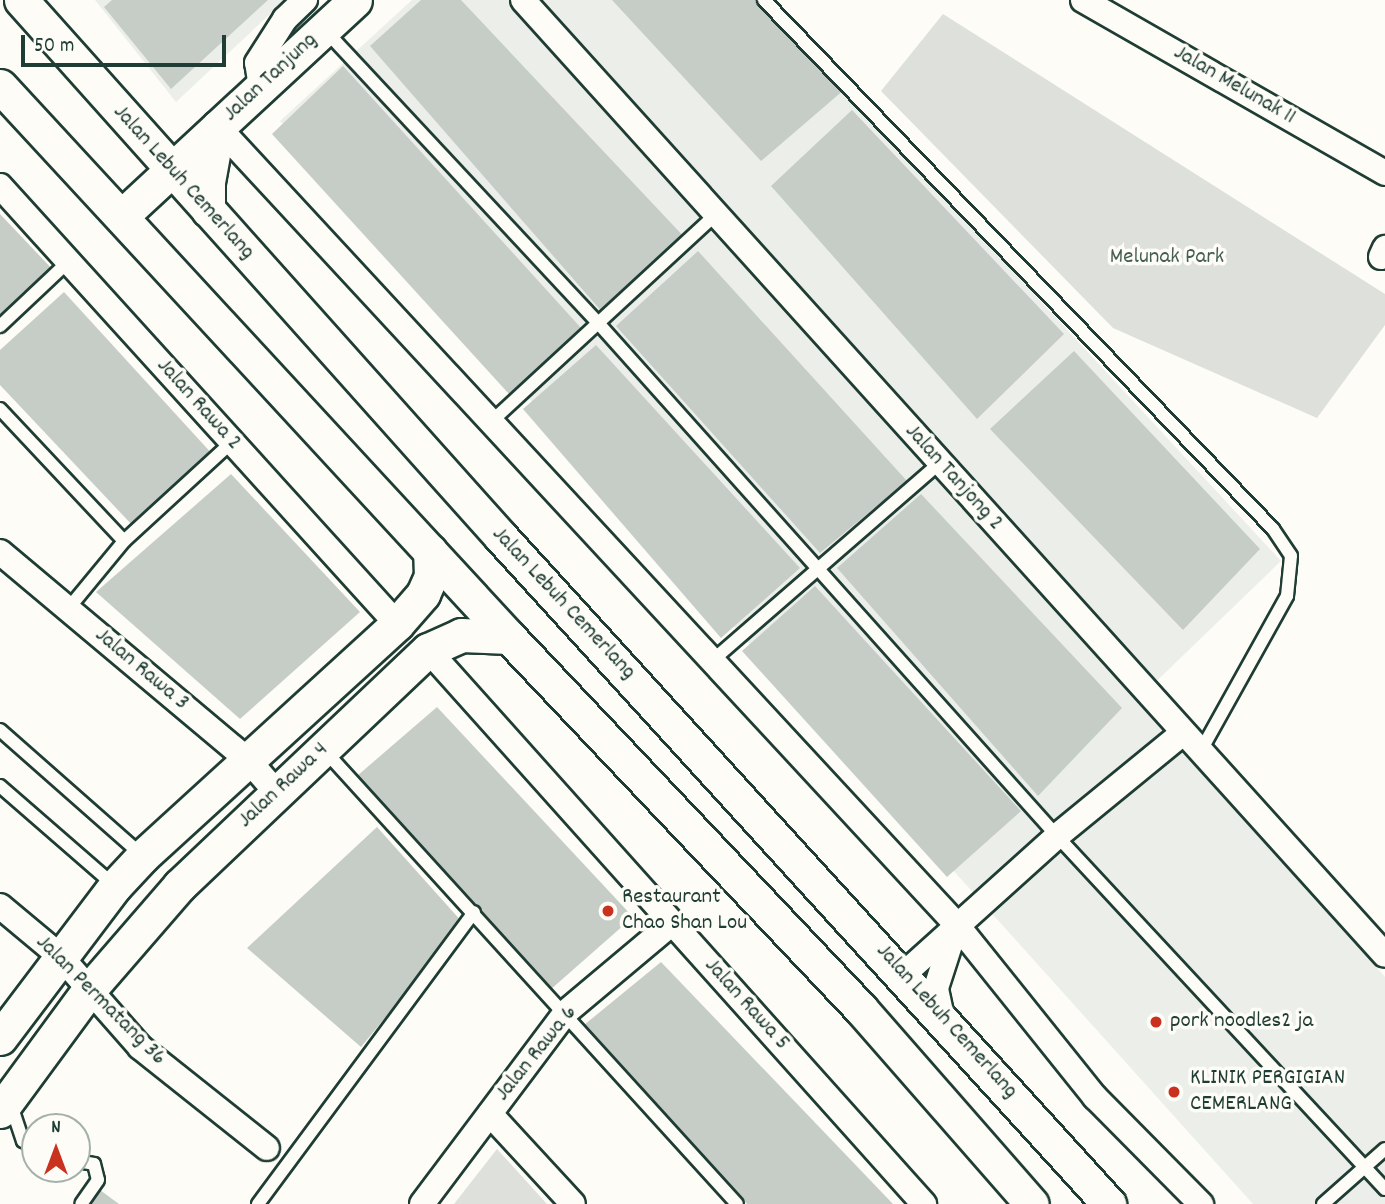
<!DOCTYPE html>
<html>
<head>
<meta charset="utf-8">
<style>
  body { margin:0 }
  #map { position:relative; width:1385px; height:1204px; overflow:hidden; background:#fdfcf7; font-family:Dekko,sans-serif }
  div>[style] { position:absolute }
  .built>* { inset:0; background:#eceee9 }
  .green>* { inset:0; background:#dde0db }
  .building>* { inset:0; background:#c6cdc7 }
  .roads { filter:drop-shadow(2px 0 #1f3d34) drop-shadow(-2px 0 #1f3d34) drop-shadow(0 2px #1f3d34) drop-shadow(0 -2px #1f3d34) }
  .lane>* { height:12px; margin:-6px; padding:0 6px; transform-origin:6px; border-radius:6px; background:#fdfcf7 }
  .street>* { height:24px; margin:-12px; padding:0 12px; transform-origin:12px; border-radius:12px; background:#fdfcf7 }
  .secondary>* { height:33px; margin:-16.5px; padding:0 16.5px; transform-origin:16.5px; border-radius:16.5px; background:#fdfcf7 }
  .dots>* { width:19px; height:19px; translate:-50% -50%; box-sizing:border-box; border:4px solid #fdfcf7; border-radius:50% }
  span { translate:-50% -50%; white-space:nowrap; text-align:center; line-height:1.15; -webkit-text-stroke:7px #fdfcf7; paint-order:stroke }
  .street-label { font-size:23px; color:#1f3d34 }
  .park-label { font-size:23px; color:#455e55 }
  .poi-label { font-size:23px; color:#1f3d34 }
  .left { translate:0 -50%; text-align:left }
  .north { position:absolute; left:21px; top:1113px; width:70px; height:70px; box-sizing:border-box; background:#fdfcf7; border:2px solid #a4b0a9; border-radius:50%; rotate:0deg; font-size:19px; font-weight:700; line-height:28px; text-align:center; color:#1f3d34 }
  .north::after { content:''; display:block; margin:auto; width:24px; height:32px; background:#c8321e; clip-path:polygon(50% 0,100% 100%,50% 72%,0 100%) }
  .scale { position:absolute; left:21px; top:35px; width:205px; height:32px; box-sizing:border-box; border:4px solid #1f3d34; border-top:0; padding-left:9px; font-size:21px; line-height:24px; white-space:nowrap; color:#1f3d34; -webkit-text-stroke:5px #fdfcf7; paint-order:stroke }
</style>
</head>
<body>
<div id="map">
  <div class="built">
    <i style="clip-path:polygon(95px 0,285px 0,176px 102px)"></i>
    <i style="clip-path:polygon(412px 0,762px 0,1281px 561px,1140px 697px,1385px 977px,1385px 1204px,1253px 1204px,280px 121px)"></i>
  </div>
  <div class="green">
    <i style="clip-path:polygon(943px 14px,1385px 294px,1385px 325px,1317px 418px,1113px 328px,881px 91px)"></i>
    <i style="clip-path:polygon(497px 1149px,547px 1204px,454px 1204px)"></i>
  </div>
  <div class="building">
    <i style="clip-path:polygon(112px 0,268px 0,171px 89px,104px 7px)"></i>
    <i style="clip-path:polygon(421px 0,461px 0,687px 240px,603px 313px,370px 46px)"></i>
    <i style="clip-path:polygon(612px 0,758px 0,845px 89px,761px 161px)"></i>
    <i style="clip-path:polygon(343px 66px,582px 329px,509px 394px,272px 134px)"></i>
    <i style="clip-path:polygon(852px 110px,1064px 334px,977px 419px,771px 186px)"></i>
    <i style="clip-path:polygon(0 214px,55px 272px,0 322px)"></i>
    <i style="clip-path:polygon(698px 251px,907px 481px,820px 553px,616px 326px)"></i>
    <i style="clip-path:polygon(64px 292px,214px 456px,134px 527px,0 385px,0 350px)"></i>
    <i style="clip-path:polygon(596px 345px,800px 568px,721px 638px,523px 409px)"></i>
    <i style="clip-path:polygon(1074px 351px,1260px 549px,1183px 630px,990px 429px)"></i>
    <i style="clip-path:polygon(231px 474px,360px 612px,240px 719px,96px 592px)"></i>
    <i style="clip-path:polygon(921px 494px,1122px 708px,1038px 796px,837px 568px)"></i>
    <i style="clip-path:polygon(815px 586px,1021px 811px,947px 877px,742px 651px)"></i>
    <i style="clip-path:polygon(437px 707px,633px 917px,550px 990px,357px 776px)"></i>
    <i style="clip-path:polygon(377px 827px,463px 923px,361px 1047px,247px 948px)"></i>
    <i style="clip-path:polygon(661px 962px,893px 1204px,747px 1204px,584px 1025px)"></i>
    <i style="clip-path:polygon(100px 1190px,119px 1204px,89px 1204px)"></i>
  </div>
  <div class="roads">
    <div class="lane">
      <i style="left:764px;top:0;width:734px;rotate:46.1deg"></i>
      <i style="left:1273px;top:529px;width:32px;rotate:56deg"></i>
      <i style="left:1291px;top:556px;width:40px;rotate:95.7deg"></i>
      <i style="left:1287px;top:596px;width:179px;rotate:119.1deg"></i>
      <i style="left:324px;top:29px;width:403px;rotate:47deg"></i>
      <i style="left:599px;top:324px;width:687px;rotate:48.19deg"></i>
      <i style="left:1057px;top:836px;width:482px;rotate:47.1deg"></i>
      <i style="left:0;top:326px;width:93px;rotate:-43.3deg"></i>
      <i style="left:0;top:409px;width:181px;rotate:46.8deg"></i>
      <i style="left:124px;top:541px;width:147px;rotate:-42.5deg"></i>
      <i style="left:493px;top:420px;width:302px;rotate:-42.7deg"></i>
      <i style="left:68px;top:609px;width:88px;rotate:-50.5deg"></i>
      <i style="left:713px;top:660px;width:301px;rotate:-41deg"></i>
      <i style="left:0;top:730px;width:189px;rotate:41.4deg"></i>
      <i style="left:325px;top:751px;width:612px;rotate:47.71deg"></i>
      <i style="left:0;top:786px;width:152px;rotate:41deg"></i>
      <i style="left:10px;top:1102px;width:41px;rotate:71.6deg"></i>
      <i style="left:23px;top:1141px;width:13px;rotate:27deg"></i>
      <i style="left:77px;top:1161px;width:17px;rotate:10deg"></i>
      <i style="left:94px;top:1164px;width:16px;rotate:76deg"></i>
      <i style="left:98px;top:1180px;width:29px;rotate:125deg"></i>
      <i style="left:258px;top:1204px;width:363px;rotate:-53.5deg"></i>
      <i style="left:1323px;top:1204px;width:83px;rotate:-41.6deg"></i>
    </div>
    <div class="street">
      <i style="left:523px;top:0;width:1286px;rotate:47.93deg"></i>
      <i style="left:1083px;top:0;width:348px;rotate:29.8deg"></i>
      <i style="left:261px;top:87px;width:24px;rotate:-99deg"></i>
      <i style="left:257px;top:63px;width:52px;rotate:-57.5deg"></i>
      <i style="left:285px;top:19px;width:28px;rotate:-44deg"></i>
      <i style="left:218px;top:127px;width:1088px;rotate:47.2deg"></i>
      <i style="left:957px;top:925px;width:221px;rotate:51.3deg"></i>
      <i style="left:1095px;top:1097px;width:151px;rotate:45.3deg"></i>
      <i style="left:0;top:186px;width:591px;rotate:47.81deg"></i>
      <i style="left:1381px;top:257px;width:10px;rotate:-66deg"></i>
      <i style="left:0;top:552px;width:325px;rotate:40deg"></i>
      <i style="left:249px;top:761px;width:43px;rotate:48.8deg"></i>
      <i style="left:428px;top:650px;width:744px;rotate:48.16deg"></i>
      <i style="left:0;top:906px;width:80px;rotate:39.9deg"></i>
      <i style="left:61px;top:957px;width:120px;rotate:48.7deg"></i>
      <i style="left:140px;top:1047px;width:162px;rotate:38.5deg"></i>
      <i style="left:904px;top:974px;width:206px;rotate:-42deg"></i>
      <i style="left:1057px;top:836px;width:163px;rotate:-39.3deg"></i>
      <i style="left:942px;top:1017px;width:30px;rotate:-102deg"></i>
      <i style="left:936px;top:988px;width:62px;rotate:-72.1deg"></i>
      <i style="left:490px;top:1114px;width:122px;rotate:47.3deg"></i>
      <i style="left:422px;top:1204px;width:240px;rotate:-53.1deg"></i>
      <i style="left:566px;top:1012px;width:138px;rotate:-40deg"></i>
    </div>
    <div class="secondary">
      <i style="left:21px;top:0;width:720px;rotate:48.21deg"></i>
      <i style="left:501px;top:537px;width:903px;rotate:47.65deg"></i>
      <i style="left:0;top:86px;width:750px;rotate:47.27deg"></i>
      <i style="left:509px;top:637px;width:512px;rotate:46.58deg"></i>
      <i style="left:861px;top:1009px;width:259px;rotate:48.8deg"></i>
      <i style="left:208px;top:210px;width:28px;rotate:-90deg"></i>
      <i style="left:208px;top:182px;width:56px;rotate:-79.7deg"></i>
      <i style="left:123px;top:215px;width:316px;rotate:-42.8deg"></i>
      <i style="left:0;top:1038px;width:191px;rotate:-52.9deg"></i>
      <i style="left:115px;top:886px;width:41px;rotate:-47deg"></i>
      <i style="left:143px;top:856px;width:344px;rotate:-42.4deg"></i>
      <i style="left:397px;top:624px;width:40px;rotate:-49deg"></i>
      <i style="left:423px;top:594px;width:20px;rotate:-66deg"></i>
      <i style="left:431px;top:576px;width:25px;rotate:-92deg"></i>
      <i style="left:0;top:1111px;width:150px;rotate:-53.7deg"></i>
      <i style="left:89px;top:990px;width:138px;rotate:-49.1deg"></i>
      <i style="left:179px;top:886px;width:343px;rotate:-43.5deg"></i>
      <i style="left:428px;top:650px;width:36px;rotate:-24deg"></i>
      <i style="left:461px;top:635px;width:48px;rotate:2.4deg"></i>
    </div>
  </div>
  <div class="dots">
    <i style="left:608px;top:911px;background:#c8321e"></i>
    <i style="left:1156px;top:1022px;background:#c8321e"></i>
    <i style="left:1174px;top:1092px;background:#c8321e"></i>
  </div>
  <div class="street-label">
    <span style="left:271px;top:78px;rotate:-43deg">Jalan Tanjung</span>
    <span style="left:1234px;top:86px;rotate:30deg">Jalan Melunak 11</span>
    <span style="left:183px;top:183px;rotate:48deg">Jalan Lebuh Cemerlang</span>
    <span style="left:198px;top:405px;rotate:48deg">Jalan Rawa 2</span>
    <span style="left:953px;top:478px;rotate:48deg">Jalan Tanjong 2</span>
    <span style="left:563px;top:604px;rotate:47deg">Jalan Lebuh Cemerlang</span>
    <span style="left:141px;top:670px;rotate:40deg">Jalan Rawa 3</span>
    <span style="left:284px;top:786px;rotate:-43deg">Jalan Rawa 4</span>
    <span style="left:100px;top:1001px;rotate:45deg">Jalan Permatang 36</span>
    <span style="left:746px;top:1005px;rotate:48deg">Jalan Rawa 5</span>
    <span style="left:946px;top:1022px;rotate:48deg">Jalan Lebuh Cemerlang</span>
    <span style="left:537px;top:1054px;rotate:-51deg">Jalan Rawa 6</span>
  </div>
  <div class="park-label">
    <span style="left:1167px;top:258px">Melunak Park</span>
  </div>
  <div class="poi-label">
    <span class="left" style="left:622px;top:911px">Restaurant<br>Chao Shan Lou</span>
    <span class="left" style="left:1170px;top:1022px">pork noodles2 ja</span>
    <span class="left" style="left:1190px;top:1092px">KLINIK PERGIGIAN<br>CEMERLANG</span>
  </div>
  <div class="north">N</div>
  <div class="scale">50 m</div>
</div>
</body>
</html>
